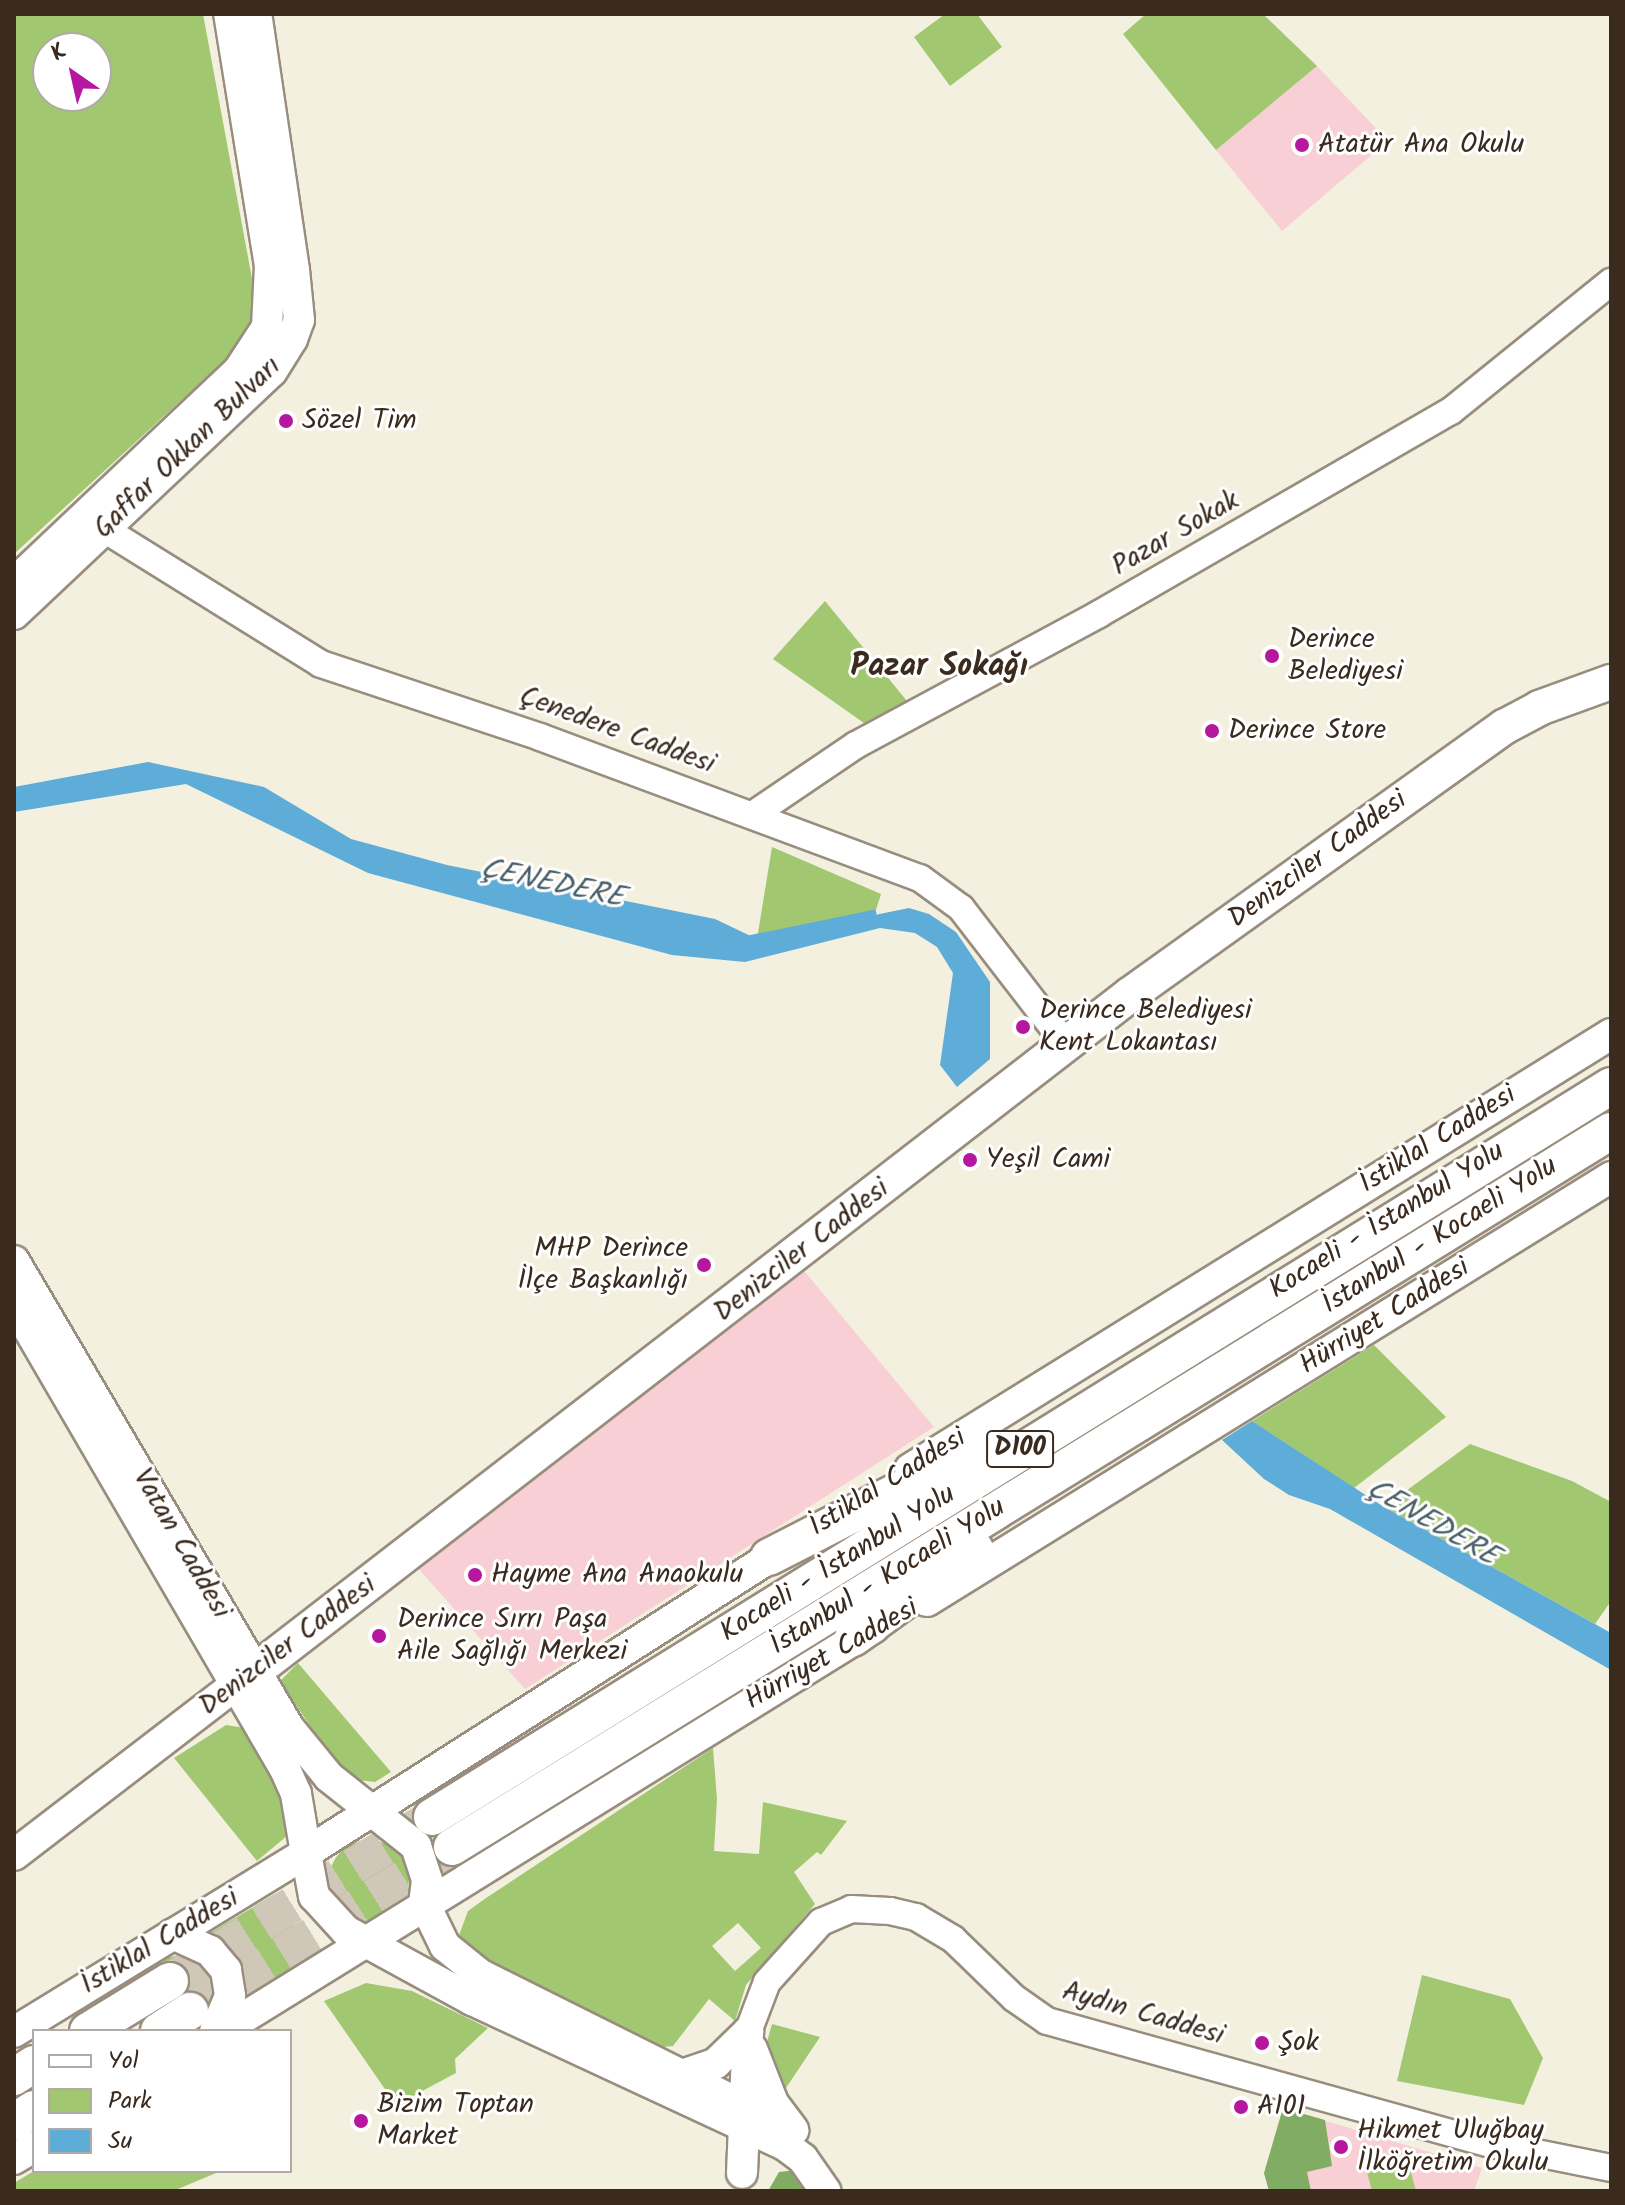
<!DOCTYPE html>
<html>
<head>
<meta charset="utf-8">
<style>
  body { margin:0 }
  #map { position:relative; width:1625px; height:2205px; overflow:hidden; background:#f4f0df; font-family:Kalam,sans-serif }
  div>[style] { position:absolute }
  .built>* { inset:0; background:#f7cfd4 }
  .green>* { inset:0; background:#a2c771 }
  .round { border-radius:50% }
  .forest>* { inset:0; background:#81ac63 }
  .water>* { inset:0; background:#5eacd8 }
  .stream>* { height:6px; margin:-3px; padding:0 3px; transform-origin:3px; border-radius:3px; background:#5eacd8 }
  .trunk-tunnel>* { height:36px; margin-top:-18px; transform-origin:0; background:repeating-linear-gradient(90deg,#cfc8b8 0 36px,transparent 0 54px) }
  .roads { filter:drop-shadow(2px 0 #988d7e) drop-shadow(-2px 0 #988d7e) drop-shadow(0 2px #988d7e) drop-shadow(0 -2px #988d7e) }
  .tertiary>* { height:26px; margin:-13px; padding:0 13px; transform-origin:13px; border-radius:13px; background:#fff }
  .secondary>* { height:30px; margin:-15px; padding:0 15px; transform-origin:15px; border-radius:15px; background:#fff }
  .primary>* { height:34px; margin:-17px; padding:0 17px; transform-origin:17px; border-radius:17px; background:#fff }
  .trunk>* { height:36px; margin:-18px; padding:0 18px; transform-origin:18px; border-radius:18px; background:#fff }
  .dots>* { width:22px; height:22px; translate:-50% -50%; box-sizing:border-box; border:4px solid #fff; border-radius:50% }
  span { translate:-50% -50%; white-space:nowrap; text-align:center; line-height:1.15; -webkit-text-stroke:6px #fff; paint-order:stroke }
  .shield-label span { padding:2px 6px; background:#fff; border:2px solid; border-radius:6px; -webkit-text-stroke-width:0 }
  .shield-label { font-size:26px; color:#3b2a1e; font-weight:700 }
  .poi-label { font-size:28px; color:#3b2a1e }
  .left { translate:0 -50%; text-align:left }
  .right { translate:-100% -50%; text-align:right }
  .street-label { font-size:28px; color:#3b2a1e }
  .water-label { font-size:30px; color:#495e68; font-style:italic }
  .quarter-label { font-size:32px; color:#3b2a1e; font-weight:700 }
  .frame { position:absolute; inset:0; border:16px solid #3b2a1e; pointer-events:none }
  .legend { position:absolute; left:32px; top:2029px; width:260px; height:144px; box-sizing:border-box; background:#fff; border:2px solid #b1aaa5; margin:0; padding:10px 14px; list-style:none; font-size:24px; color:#3b2a1e }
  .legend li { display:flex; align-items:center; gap:16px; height:40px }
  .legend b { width:40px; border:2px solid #b1aaa5 }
  .north { position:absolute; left:32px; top:32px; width:80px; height:80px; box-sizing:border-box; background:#fff; border:2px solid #b1aaa5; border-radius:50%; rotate:326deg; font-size:22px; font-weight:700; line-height:32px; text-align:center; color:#3b2a1e }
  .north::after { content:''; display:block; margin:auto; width:28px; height:36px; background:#b5179e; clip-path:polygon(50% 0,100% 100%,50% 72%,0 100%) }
</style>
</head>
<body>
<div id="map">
  <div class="built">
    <i style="clip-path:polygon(1317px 66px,1388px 141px,1282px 231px,1216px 150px)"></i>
    <i style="clip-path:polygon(801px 1267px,934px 1427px,525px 1689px,417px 1567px)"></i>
    <i style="clip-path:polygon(1283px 2108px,1482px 2168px,1474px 2191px,1269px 2191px,1264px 2173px)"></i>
  </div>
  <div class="green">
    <i style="clip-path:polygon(evenodd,14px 14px,203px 14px,253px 284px,253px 321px,246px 339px,226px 359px,14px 554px,14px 14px,48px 48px,96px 48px,96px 96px,48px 96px,48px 48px)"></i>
    <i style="clip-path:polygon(945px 14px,977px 14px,1002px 47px,950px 86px,914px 37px)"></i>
    <i style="clip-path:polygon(1146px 14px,1263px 14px,1317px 66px,1216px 150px,1123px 34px)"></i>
    <i style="clip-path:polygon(825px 601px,907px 701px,864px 723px,773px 659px)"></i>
    <i style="clip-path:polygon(772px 847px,881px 894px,875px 913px,757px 939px)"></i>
    <i style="clip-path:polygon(1374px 1345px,1446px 1417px,1354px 1488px,1252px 1421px)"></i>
    <i style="clip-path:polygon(1470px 1444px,1572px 1481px,1611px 1502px,1611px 1601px,1595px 1624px,1384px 1507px)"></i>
    <i style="clip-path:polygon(298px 1663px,391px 1772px,375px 1782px,358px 1780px,338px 1768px,280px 1681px)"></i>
    <i style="clip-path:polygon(226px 1725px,245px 1728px,282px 1789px,288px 1835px,257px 1861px,174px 1758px)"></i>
    <i style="clip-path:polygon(evenodd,713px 1748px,717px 1799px,714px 1851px,759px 1854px,763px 1802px,847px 1821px,821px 1855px,817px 1852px,794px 1872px,815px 1904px,746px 1985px,735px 2021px,709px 1999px,673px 2046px,654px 2048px,503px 1972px,470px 1952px,458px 1938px,468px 1911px,486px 1898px,713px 1748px,738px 1923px,761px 1948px,735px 1971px,712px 1946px,738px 1923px)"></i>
    <i class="round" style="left:329px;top:1840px;width:80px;height:80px"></i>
    <i style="clip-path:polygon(275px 1894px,315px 1957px,243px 2006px,245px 1982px,237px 1962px,200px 1939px)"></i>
    <i style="clip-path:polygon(179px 1955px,199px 1959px,222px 1982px,205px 2031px,162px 1959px)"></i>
    <i style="clip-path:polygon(1422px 1975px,1510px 1999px,1543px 2058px,1524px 2105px,1397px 2081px)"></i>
    <i style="clip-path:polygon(366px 1983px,412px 1991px,488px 2028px,455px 2059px,456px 2073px,396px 2105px,324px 2001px)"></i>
    <i style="clip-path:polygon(772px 2024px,820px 2037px,784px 2091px,765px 2049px)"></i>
    <i style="clip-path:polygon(1408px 2162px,1416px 2191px,1372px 2191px,1367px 2172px)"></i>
    <i style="clip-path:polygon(34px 2171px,221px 2171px,173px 2191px,14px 2191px,14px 2183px)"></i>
  </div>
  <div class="forest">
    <i style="clip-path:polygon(1283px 2108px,1325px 2120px,1332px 2166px,1307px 2172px,1311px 2191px,1269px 2191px,1264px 2173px)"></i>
    <i style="clip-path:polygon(795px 2170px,814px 2191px,768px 2191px,779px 2172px)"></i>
  </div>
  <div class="water">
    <i style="clip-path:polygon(148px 762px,264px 787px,351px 839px,447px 865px,715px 919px,757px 939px,909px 908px,929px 914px,956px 932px,990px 982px,990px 1059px,957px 1087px,940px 1065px,953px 973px,937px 947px,915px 933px,880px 928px,745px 962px,672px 955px,368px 873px,186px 784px,14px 812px,14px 787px)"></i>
    <i style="clip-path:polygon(1252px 1421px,1384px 1507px,1611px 1633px,1611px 1670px,1330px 1509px,1289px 1495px,1264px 1479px,1222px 1440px)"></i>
  </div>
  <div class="stream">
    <i style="left:751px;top:938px;width:125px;rotate:-11.6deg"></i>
  </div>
  <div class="trunk-tunnel">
    <i style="left:170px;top:1981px;width:308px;rotate:-32deg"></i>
    <i style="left:190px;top:2011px;width:306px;rotate:-31.9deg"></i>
  </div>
  <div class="roads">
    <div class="tertiary">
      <i style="left:88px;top:519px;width:274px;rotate:31.9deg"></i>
      <i style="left:321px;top:664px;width:231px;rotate:18.4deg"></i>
      <i style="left:540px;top:737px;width:405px;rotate:20.4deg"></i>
      <i style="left:920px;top:878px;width:51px;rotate:36.2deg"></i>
      <i style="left:961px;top:908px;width:170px;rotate:52.4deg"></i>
      <i style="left:754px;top:814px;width:123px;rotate:-34.1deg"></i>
      <i style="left:856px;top:745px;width:276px;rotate:-28.3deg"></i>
      <i style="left:1099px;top:614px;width:406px;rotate:-30deg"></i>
      <i style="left:1451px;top:411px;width:206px;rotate:-38.9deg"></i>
      <i style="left:748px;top:2032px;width:53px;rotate:-69.2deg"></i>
      <i style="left:767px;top:1982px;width:81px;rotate:-48deg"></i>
      <i style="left:821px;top:1922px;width:33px;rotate:-23deg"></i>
      <i style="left:851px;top:1909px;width:39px;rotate:3deg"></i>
      <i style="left:890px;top:1911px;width:27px;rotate:13deg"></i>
      <i style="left:916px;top:1917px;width:43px;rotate:30.7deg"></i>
      <i style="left:953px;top:1939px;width:85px;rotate:44deg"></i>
      <i style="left:1014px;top:1998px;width:40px;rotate:34.9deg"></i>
      <i style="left:1047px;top:2021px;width:462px;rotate:15.5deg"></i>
      <i style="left:1492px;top:2144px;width:121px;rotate:11.4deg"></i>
    </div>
    <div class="secondary">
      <i style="left:14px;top:583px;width:310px;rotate:-43.4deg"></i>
      <i style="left:239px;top:370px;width:51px;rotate:-56.9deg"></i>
      <i style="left:267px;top:327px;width:61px;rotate:-87.2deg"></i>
      <i style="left:270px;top:266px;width:255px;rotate:-99.2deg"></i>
      <i style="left:14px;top:614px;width:354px;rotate:-43.3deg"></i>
      <i style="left:272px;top:371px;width:38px;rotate:-58deg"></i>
      <i style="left:292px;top:339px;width:20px;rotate:-70deg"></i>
      <i style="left:299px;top:320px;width:50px;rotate:-95.7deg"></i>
      <i style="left:294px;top:270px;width:259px;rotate:-98.4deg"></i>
      <i style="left:14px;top:1261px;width:542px;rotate:59.51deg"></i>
      <i style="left:289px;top:1728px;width:63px;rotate:50.8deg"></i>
      <i style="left:329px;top:1777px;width:111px;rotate:38.4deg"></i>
      <i style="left:416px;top:1846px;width:36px;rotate:72deg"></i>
      <i style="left:427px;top:1880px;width:23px;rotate:97deg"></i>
      <i style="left:14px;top:1304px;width:538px;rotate:59.77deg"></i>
      <i style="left:285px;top:1769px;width:27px;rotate:66deg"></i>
      <i style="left:296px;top:1794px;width:60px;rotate:80.4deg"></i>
      <i style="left:306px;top:1853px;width:342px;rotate:148.5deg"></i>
      <i style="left:910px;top:1469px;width:825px;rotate:-31.82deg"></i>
      <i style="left:788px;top:1546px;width:571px;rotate:147.51deg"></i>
      <i style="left:306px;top:1853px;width:44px;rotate:79.5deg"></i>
      <i style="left:314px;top:1896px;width:47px;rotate:47.6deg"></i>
      <i style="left:346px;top:1931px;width:144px;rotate:28.7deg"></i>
      <i style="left:472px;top:2000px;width:346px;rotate:24.9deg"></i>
      <i style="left:786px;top:2146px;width:21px;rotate:37deg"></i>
      <i style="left:803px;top:2159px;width:39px;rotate:55deg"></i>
      <i style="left:927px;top:1601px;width:805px;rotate:-31.79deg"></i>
      <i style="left:14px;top:1855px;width:297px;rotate:-37.5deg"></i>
      <i style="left:424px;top:1903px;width:48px;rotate:64deg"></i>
      <i style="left:445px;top:1946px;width:46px;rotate:38.9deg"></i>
      <i style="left:481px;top:1975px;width:323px;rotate:26.5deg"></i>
      <i style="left:173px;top:1934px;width:41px;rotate:24.7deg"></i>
      <i style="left:210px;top:1951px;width:25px;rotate:50deg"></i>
      <i style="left:226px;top:1970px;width:26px;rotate:81deg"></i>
      <i style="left:230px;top:1996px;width:38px;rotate:113deg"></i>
      <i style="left:222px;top:2031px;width:766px;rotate:-31.76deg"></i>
      <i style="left:752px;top:2049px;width:58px;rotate:68.7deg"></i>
      <i style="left:773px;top:2103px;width:34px;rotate:53deg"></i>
      <i style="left:682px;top:2075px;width:36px;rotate:-19deg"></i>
      <i style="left:716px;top:2063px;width:45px;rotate:-44.1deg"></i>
      <i style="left:14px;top:2159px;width:23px;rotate:-31deg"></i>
      <i style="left:742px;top:2173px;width:141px;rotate:-87.6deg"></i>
    </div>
    <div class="primary">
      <i style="left:268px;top:1661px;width:1091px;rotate:-37.7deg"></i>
      <i style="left:1131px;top:994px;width:459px;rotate:-35.6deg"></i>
      <i style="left:1504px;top:727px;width:40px;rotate:-28deg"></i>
      <i style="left:1539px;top:708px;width:77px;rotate:-19.9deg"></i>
    </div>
    <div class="trunk">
      <i style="left:769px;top:1557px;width:239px;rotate:-27.1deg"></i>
      <i style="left:853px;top:1638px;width:151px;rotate:-36.1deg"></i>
      <i style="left:432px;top:1817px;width:1387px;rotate:-31.8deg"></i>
      <i style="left:452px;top:1847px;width:1362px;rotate:-31.71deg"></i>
      <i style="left:88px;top:2031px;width:96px;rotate:-31.4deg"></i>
      <i style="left:159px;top:2031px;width:37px;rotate:-33deg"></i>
      <i style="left:14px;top:2077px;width:24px;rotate:-33deg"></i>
      <i style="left:14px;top:2122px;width:24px;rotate:-33deg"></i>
    </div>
  </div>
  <div class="dots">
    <i style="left:1302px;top:145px;background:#b5179e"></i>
    <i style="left:286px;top:421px;background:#b5179e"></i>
    <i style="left:1272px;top:656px;background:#b5179e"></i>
    <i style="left:1212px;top:731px;background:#b5179e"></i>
    <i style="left:1023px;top:1027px;background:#b5179e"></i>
    <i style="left:970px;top:1160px;background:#b5179e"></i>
    <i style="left:704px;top:1265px;background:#b5179e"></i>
    <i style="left:475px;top:1575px;background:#b5179e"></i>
    <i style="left:379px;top:1636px;background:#b5179e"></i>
    <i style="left:1262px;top:2043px;background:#b5179e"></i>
    <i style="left:1241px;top:2107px;background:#b5179e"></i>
    <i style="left:361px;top:2121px;background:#b5179e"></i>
    <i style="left:1341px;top:2147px;background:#b5179e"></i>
  </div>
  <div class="shield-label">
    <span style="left:1020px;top:1449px">D100</span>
  </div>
  <div class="poi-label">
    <span class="left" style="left:1318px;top:145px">Atatür Ana Okulu</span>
    <span class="left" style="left:302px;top:421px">Sözel Tim</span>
    <span class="left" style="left:1288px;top:656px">Derince<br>Belediyesi</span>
    <span class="left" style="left:1228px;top:731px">Derince Store</span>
    <span class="left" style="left:1039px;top:1027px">Derince Belediyesi<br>Kent Lokantası</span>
    <span class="left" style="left:986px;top:1160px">Yeşil Cami</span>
    <span class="right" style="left:688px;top:1265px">MHP Derince<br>İlçe Başkanlığı</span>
    <span class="left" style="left:491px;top:1575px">Hayme Ana Anaokulu</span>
    <span class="left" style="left:397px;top:1636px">Derince Sırrı Paşa<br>Aile Sağlığı Merkezi</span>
    <span class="left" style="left:1278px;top:2043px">Şok</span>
    <span class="left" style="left:377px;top:2121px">Bizim Toptan<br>Market</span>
    <span class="left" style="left:1257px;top:2107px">A101</span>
    <span class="left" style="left:1357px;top:2147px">Hikmet Uluğbay<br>İlköğretim Okulu</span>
  </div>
  <div class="street-label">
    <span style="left:188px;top:448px;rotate:-44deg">Gaffar Okkan Bulvarı</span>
    <span style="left:1176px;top:534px;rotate:-30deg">Pazar Sokak</span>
    <span style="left:617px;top:731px;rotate:20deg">Çenedere Caddesi</span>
    <span style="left:1318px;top:860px;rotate:-36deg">Denizciler Caddesi</span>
    <span style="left:1438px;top:1140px;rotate:-32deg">İstiklal Caddesi</span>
    <span style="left:1387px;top:1221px;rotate:-32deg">Kocaeli - İstanbul Yolu</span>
    <span style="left:1440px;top:1236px;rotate:-32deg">İstanbul - Kocaeli Yolu</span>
    <span style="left:802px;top:1251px;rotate:-38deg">Denizciler Caddesi</span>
    <span style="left:1385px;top:1317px;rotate:-32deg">Hürriyet Caddesi</span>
    <span style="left:888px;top:1483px;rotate:-32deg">İstiklal Caddesi</span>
    <span style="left:181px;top:1544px;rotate:60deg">Vatan Caddesi</span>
    <span style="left:838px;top:1564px;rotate:-32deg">Kocaeli - İstanbul Yolu</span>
    <span style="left:888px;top:1577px;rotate:-32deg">İstanbul - Kocaeli Yolu</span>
    <span style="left:288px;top:1646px;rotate:-37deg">Denizciler Caddesi</span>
    <span style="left:832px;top:1655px;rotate:-30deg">Hürriyet Caddesi</span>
    <span style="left:160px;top:1942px;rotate:-31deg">İstiklal Caddesi</span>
    <span style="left:1143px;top:2014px;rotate:16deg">Aydın Caddesi</span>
  </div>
  <div class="water-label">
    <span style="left:552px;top:884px;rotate:12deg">ÇENEDERE</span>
    <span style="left:1432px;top:1523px;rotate:30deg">ÇENEDERE</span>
  </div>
  <div class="quarter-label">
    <span style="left:939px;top:667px">Pazar Sokağı</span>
  </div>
  <div class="frame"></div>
  <ul class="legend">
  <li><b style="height:10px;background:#fff"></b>Yol</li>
  <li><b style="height:22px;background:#a2c771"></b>Park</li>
  <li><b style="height:22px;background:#5eacd8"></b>Su</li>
  </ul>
  <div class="north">K</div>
</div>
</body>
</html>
